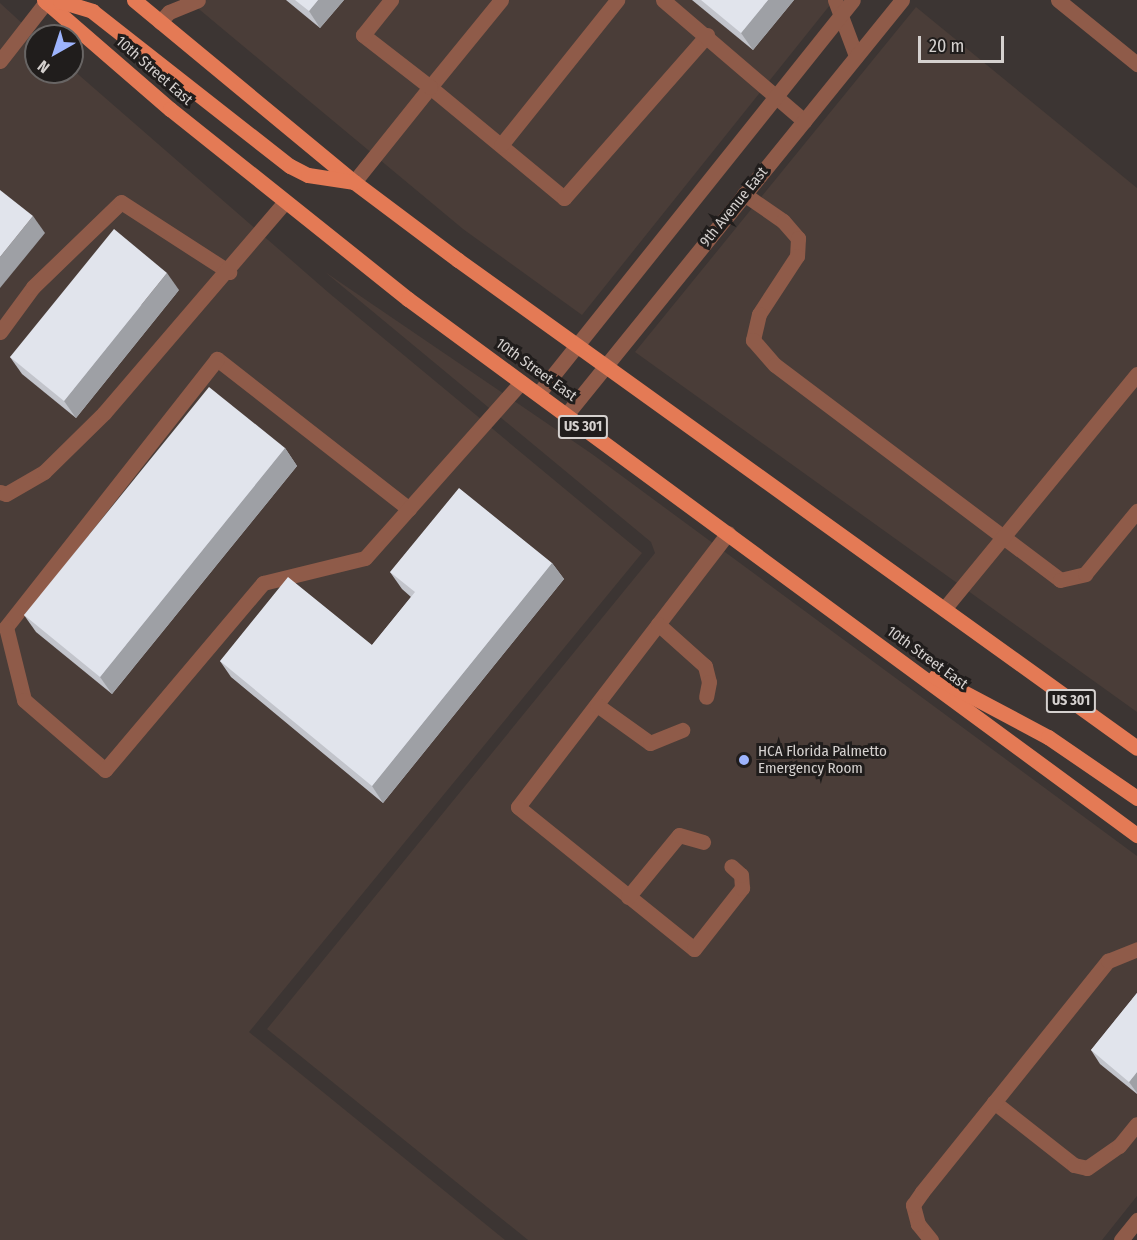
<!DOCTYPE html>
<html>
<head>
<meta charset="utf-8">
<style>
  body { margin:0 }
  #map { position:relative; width:1137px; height:1240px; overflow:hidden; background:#3c3533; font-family:"Fira Sans Condensed",sans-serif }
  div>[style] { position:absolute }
  .built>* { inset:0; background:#4a3d38 }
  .service>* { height:15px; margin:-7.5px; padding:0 7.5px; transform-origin:7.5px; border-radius:7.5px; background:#8f5b49 }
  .minor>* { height:15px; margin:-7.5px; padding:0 7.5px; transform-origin:7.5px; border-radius:7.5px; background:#8f5b49 }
  .primary>* { height:15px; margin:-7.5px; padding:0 7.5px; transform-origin:7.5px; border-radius:7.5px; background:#e47a55 }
  .wall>* { inset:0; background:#c2c4cb }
  .shaded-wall>* { inset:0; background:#9ea0a5 }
  .building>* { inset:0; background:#e1e4ec }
  .dots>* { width:16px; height:16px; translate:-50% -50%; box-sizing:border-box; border:3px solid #201d1c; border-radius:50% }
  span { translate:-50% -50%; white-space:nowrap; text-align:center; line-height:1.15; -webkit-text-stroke:6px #201d1c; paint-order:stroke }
  .shield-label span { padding:2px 4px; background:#201d1c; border:2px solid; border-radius:4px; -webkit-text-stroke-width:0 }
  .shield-label { font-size:14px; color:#d5d1cf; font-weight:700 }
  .street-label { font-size:15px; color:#d5d1cf }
  .poi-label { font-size:15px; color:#d5d1cf }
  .left { translate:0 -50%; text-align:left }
  .north { position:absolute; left:24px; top:24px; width:60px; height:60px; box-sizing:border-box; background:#201d1c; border:2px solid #686564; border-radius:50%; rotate:219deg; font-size:16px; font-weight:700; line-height:24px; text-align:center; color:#d5d1cf }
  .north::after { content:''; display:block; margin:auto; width:21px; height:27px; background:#9db4fd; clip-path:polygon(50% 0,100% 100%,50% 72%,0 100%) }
  .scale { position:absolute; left:918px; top:36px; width:86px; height:27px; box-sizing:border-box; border:3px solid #d5d1cf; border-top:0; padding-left:8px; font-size:18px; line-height:21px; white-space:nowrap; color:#d5d1cf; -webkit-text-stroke:4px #201d1c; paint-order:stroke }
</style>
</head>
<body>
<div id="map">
  <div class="built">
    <i style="clip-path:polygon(188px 0,834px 0,582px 315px,463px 229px)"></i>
    <i style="clip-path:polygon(0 3px,36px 36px,36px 72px,72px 72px,72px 69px,329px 293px,642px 553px,249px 1032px,505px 1240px,0 1240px)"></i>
    <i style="clip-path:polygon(916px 7px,1137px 188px,1137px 712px,635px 352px)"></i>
    <i style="clip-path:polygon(325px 272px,592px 454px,1137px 856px,1137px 1196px,1102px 1240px,528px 1240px,267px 1029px,655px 553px,651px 542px)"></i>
  </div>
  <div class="service">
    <i style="left:501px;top:0;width:112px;rotate:129.2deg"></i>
    <i style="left:430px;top:87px;width:174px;rotate:39.6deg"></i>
    <i style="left:564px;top:198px;width:217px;rotate:-48.7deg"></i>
    <i style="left:663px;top:0;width:186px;rotate:40.6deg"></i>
    <i style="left:835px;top:0;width:60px;rotate:69.4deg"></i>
    <i style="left:160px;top:22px;width:13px;rotate:-48deg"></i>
    <i style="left:169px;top:12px;width:31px;rotate:-22deg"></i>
    <i style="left:0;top:61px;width:75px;rotate:-52.1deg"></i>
    <i style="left:501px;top:145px;width:186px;rotate:-51.3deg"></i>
    <i style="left:354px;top:182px;width:122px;rotate:-51.3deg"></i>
    <i style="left:430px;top:87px;width:85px;rotate:-142.2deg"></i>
    <i style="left:363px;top:35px;width:45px;rotate:-51.3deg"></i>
    <i style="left:744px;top:194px;width:47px;rotate:34.7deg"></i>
    <i style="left:783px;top:221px;width:23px;rotate:49deg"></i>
    <i style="left:798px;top:238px;width:18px;rotate:93deg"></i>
    <i style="left:797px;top:256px;width:69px;rotate:123.2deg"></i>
    <i style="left:759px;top:314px;width:27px;rotate:103deg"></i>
    <i style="left:753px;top:340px;width:33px;rotate:49deg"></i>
    <i style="left:775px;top:365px;width:357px;rotate:37deg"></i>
    <i style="left:1060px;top:580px;width:26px;rotate:-13deg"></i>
    <i style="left:1085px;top:574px;width:82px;rotate:-50.5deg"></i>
    <i style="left:0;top:332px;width:56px;rotate:-53.7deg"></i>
    <i style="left:33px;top:287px;width:122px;rotate:-44deg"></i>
    <i style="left:121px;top:202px;width:129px;rotate:32.9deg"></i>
    <i style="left:0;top:492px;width:6px;rotate:18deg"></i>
    <i style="left:6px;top:494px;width:44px;rotate:-30.1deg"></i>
    <i style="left:44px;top:472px;width:84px;rotate:-44.5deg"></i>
    <i style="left:104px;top:413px;width:278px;rotate:-49.4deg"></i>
    <i style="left:409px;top:509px;width:244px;rotate:-142deg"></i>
    <i style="left:217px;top:359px;width:341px;rotate:128.2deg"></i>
    <i style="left:6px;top:627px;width:75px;rotate:76.1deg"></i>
    <i style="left:24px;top:700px;width:107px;rotate:40.8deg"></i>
    <i style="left:105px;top:770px;width:245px;rotate:-49.8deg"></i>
    <i style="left:263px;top:583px;width:105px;rotate:-13.8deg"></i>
    <i style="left:365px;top:558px;width:235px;rotate:-48.4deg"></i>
    <i style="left:728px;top:533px;width:345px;rotate:127.5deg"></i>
    <i style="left:518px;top:807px;width:226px;rotate:38.9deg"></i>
    <i style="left:694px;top:949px;width:78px;rotate:-51.8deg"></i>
    <i style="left:742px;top:888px;width:13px;rotate:-94deg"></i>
    <i style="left:741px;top:875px;width:13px;rotate:-138deg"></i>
    <i style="left:944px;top:609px;width:304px;rotate:-50.6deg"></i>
    <i style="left:658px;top:624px;width:63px;rotate:41.8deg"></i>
    <i style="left:705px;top:666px;width:16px;rotate:76deg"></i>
    <i style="left:709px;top:682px;width:15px;rotate:101deg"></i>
    <i style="left:597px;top:705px;width:65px;rotate:35.6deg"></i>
    <i style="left:650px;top:743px;width:35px;rotate:-22deg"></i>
    <i style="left:628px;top:897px;width:80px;rotate:-50.6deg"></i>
    <i style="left:679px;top:835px;width:25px;rotate:16deg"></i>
    <i style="left:994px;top:1102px;width:102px;rotate:38.2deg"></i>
    <i style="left:1074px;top:1165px;width:13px;rotate:13deg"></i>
    <i style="left:1087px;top:1168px;width:39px;rotate:-35deg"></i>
    <i style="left:1119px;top:1146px;width:28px;rotate:-51deg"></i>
    <i style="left:931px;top:1240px;width:21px;rotate:-129deg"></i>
    <i style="left:918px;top:1224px;width:20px;rotate:-105deg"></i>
    <i style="left:913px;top:1205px;width:16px;rotate:-55deg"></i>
    <i style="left:922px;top:1192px;width:297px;rotate:-51.2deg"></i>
    <i style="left:1108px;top:961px;width:31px;rotate:-22deg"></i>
  </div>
  <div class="minor">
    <i style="left:1058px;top:0;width:102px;rotate:39deg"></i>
    <i style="left:538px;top:394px;width:504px;rotate:-51.36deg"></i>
    <i style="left:566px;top:415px;width:534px;rotate:-51.01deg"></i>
    <i style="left:1121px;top:1240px;width:26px;rotate:-51deg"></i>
  </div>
  <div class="primary">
    <i style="left:44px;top:0;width:167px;rotate:40.9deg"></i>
    <i style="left:170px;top:109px;width:305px;rotate:38.6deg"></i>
    <i style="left:408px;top:299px;width:905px;rotate:36.33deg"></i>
    <i style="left:134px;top:0;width:286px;rotate:39.6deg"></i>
    <i style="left:354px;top:182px;width:130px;rotate:36.9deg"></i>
    <i style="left:458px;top:260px;width:836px;rotate:35.7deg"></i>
    <i style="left:46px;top:2px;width:14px;rotate:-4deg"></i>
    <i style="left:60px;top:1px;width:34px;rotate:17deg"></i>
    <i style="left:92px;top:11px;width:251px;rotate:38.1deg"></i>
    <i style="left:290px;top:166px;width:20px;rotate:27deg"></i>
    <i style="left:308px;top:175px;width:47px;rotate:8.7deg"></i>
    <i style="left:935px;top:677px;width:128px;rotate:28deg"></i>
    <i style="left:1048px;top:737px;width:108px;rotate:34.4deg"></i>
  </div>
  <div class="wall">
    <i style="clip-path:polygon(286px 0,344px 0,320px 28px)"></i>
    <i style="clip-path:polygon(692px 0,794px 0,753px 50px)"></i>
    <i style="clip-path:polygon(179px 290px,76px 418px,22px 374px,10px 357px)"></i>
    <i style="clip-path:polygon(285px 448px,297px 466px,112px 694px,36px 632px,24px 615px)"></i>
    <i style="clip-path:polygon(552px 563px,564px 579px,383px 803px,231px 677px,220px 661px,372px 645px,411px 597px,402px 589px,390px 572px)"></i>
    <i style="clip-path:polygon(1137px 993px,1137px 1094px,1100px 1064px,1091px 1050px)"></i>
  </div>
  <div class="shaded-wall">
    <i style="clip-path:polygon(318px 0,344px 0,320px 28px,309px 11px)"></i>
    <i style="clip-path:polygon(768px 0,794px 0,753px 50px,741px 33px)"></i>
    <i style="clip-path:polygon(33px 216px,45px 233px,0 288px,0 257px)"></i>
    <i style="clip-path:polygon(167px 273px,179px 290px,76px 418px,64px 401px)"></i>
    <i style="clip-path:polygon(285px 448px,297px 466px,112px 694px,100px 677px)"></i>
    <i style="clip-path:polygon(552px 563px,564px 579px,383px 803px,372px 786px)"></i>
    <i style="clip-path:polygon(1137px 1072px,1137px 1093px,1129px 1082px)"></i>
  </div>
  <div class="building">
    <i style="clip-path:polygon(295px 0,318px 0,309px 11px)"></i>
    <i style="clip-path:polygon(701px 0,768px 0,741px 33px)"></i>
    <i style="clip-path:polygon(0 190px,33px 216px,0 257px)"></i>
    <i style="clip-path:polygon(114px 229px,167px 273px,64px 401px,10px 357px)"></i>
    <i style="clip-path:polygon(209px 387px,285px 448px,100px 677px,24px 615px)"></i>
    <i style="clip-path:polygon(459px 488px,552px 563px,372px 786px,220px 661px,288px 577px,372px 645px,415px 592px,390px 572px)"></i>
    <i style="clip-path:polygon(1137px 993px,1137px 1072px,1129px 1082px,1091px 1050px)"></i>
  </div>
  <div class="dots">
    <i style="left:744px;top:760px;background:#9db4fd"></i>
  </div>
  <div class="shield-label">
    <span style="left:583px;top:427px">US 301</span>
    <span style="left:1071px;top:701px">US 301</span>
  </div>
  <div class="street-label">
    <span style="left:154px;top:71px;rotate:41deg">10th Street East</span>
    <span style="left:734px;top:207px;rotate:-51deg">9th Avenue East</span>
    <span style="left:536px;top:370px;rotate:36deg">10th Street East</span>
    <span style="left:927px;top:658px;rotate:36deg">10th Street East</span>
  </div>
  <div class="poi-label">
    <span class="left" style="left:758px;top:760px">HCA Florida Palmetto<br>Emergency Room</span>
  </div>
  <div class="north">N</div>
  <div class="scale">20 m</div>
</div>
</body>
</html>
